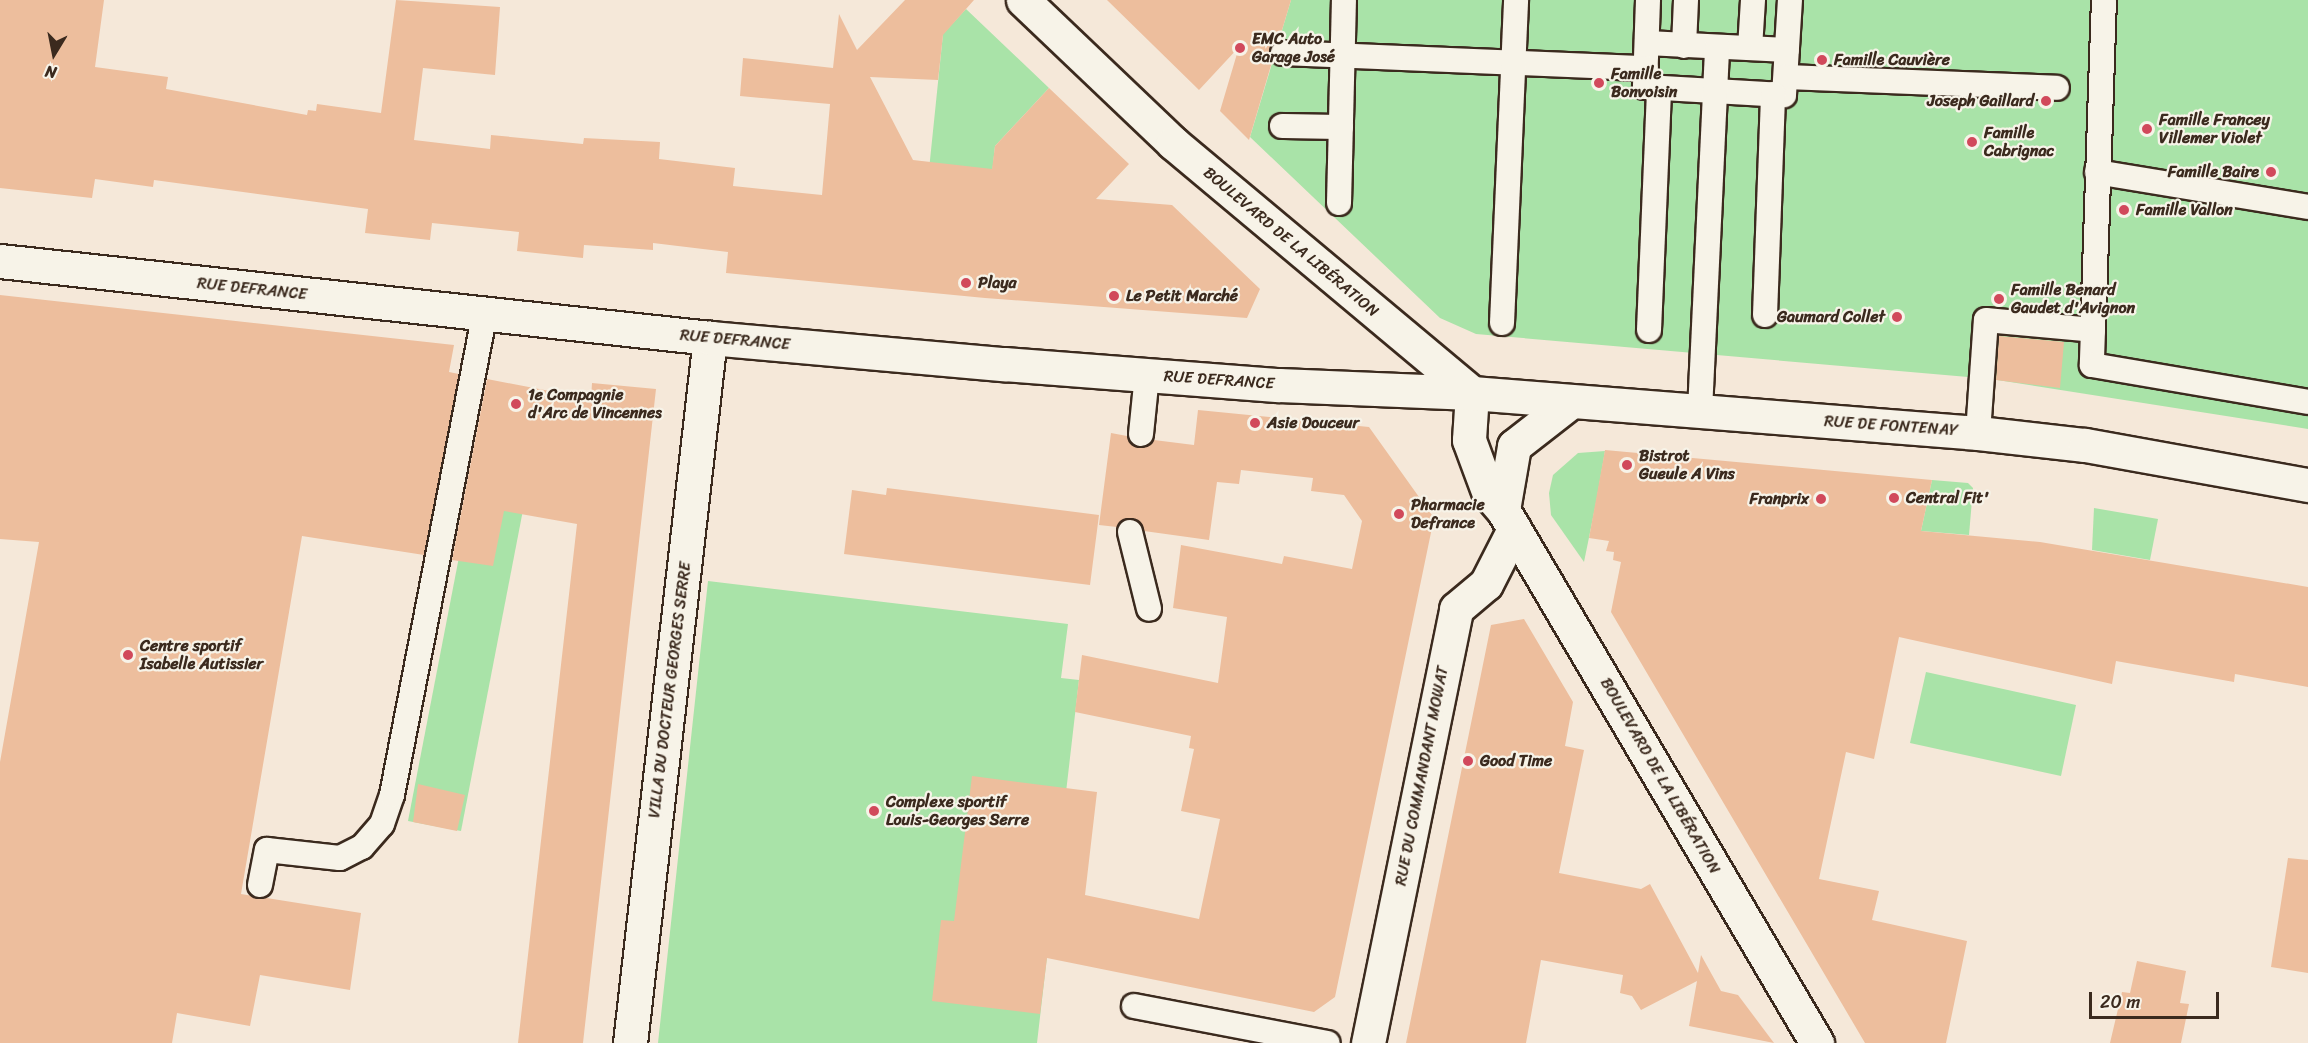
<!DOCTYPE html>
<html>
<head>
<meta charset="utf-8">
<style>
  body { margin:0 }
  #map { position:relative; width:2308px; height:1043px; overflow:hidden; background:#f5e8d9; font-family:Sriracha,sans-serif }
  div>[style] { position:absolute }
  .green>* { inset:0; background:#a9e3a8 }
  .building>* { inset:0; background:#edbe9d }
  .roads { filter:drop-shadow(2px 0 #3b2a1e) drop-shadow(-2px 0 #3b2a1e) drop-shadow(0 2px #3b2a1e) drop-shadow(0 -2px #3b2a1e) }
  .service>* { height:24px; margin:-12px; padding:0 12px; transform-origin:12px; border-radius:12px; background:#f7f3e8 }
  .minor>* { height:33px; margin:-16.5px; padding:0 16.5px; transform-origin:16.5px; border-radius:16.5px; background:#f7f3e8 }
  .tertiary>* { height:33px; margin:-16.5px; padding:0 16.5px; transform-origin:16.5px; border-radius:16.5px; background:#f7f3e8 }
  .secondary>* { height:33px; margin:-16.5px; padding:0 16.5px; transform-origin:16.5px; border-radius:16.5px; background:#f7f3e8 }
  .dots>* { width:16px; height:16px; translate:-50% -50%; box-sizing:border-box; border:3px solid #f7f3e8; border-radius:50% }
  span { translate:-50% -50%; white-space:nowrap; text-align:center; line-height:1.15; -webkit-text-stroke:4.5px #f7f3e8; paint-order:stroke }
  .poi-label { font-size:16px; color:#3b2a1e; font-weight:700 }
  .left { translate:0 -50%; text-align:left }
  .right { translate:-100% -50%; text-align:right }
  .street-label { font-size:16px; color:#3b2a1e }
  .north { position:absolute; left:24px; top:24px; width:60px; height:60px; -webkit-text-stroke:4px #f7f3e8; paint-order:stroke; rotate:190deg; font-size:16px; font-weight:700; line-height:24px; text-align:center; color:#3b2a1e }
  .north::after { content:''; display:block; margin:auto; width:21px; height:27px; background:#3b2a1e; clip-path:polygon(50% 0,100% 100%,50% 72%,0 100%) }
  .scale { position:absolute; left:2089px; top:992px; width:130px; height:27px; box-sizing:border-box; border:3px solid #3b2a1e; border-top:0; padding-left:8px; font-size:18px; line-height:21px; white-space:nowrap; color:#3b2a1e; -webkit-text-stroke:4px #f7f3e8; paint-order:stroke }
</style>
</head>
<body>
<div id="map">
  <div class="green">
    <i style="clip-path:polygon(1291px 0,2308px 0,2308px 429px,1991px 379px,1476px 334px,1440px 318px,1250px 137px)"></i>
    <i style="clip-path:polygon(966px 9px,1049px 88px,995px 146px,990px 193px,927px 189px,943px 34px)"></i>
    <i style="clip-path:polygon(1605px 451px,1596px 503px,1584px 562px,1551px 515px,1549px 493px,1553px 475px,1578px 453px)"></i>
    <i style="clip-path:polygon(476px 469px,529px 479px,461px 831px,408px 821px)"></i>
    <i style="clip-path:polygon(1932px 480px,1968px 483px,1973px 488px,1969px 535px,1921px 531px)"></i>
    <i style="clip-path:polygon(2094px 508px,2158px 519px,2150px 560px,2092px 550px)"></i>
    <i style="clip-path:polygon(708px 581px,1068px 624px,1061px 678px,1079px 680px,1037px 1043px,658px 1043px)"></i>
    <i style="clip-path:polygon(1926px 672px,2076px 705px,2061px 776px,1910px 743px)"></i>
  </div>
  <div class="building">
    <i style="clip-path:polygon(0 0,104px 0,95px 67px,168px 77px,166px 89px,307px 115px,308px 110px,316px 111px,317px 104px,381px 113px,396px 0,500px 7px,495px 75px,423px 68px,414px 140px,490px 149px,491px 135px,583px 144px,584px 138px,660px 142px,659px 159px,735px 168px,733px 186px,822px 195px,830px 104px,740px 96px,743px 58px,833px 68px,839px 14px,857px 50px,905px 0,974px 0,943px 35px,938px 80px,870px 77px,913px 160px,992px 169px,995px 146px,1049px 88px,1129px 164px,1096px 199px,1172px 205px,1260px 289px,1247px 318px,985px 298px,726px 273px,728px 252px,653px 243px,653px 250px,584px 245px,583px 258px,517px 251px,519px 232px,432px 223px,430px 240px,365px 233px,368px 209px,154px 180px,153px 187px,95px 179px,92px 198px,0 188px)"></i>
    <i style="clip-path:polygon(1107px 0,1291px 0,1279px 40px,1269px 52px,1272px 62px,1249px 140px,1220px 111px,1239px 47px,1199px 90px)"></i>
    <i style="clip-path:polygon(0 295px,454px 345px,449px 372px,459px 374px,424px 555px,302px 536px,241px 894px,361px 913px,350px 990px,260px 975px,250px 1026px,177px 1013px,172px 1043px,0 1043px,0 762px,39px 542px,0 539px)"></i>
    <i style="clip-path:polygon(1999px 336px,2064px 342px,2060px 388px,1996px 380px)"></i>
    <i style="clip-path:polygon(487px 379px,591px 399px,592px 383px,656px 389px,583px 1043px,518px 1043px,577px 524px,504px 511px,493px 566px,452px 560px)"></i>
    <i style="clip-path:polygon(1198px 410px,1369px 427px,1434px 518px,1335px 997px,1314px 1012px,1047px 958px,1040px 1014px,932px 1001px,941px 920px,954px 921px,972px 776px,1097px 792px,1085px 895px,1199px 919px,1220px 819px,1181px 811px,1194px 749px,1189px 748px,1191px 736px,1075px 712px,1082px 655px,1218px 683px,1227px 617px,1173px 608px,1181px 545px,1282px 564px,1284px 556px,1352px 569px,1362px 521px,1344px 495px,1311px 491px,1313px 478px,1241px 470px,1239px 484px,1217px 482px,1209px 540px,1144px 531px,1133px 518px,1117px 527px,1099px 525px,1111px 433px,1127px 436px,1139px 448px,1154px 440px,1194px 445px)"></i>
    <i style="clip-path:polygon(1605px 450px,1932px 480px,1921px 531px,2040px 542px,2308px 587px,2308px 687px,2235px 674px,2234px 682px,2116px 661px,2112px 684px,1899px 637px,1874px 759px,1846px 752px,1819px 879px,1879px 891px,1872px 920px,1967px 941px,1946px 1043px,1865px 1043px,1611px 612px,1621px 562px,1613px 560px,1614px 552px,1606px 551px,1609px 541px,1589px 538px)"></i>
    <i style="clip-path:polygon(887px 488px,1099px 515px,1090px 585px,844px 554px,852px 490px,886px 495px)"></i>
    <i style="clip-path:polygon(1524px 619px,1573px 702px,1565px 746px,1584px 750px,1559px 873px,1641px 889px,1650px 884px,1698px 973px,1701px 955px,1721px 991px,1738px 995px,1774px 1043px,1689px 1026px,1697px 981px,1641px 1010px,1632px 996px,1620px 993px,1623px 975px,1541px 960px,1526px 1043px,1406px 1043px,1491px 625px)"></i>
    <i style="clip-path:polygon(418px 784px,465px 795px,457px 831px,413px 822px)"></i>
    <i style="clip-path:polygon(2288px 858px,2308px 860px,2308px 973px,2271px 967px)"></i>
    <i style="clip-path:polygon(2137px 961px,2186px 971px,2180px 1003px,2189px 1004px,2181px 1043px,2110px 1043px,2122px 992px,2130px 993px)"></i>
  </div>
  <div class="roads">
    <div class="service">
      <i style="left:1648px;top:0;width:87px;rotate:92deg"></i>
      <i style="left:1645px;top:87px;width:139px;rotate:3.3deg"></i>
      <i style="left:1784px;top:95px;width:95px;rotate:-86.4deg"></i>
      <i style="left:1647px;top:43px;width:140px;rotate:2.9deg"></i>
      <i style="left:1684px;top:46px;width:46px;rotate:-87.5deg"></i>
      <i style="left:1750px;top:48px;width:48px;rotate:-86.4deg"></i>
      <i style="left:1283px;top:53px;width:363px;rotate:2.4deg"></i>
      <i style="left:1786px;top:77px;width:271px;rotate:2.3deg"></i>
      <i style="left:1282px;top:126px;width:59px;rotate:1deg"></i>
      <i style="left:2097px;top:172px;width:214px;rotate:9.4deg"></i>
      <i style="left:1339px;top:203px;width:203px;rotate:-88.6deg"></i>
      <i style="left:1765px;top:315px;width:221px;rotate:-87.9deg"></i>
      <i style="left:1502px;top:323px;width:323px;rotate:-87.5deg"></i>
      <i style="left:1649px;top:330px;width:242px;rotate:-87.6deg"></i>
      <i style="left:2093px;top:330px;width:330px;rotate:-88.1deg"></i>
      <i style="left:1700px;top:411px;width:364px;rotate:-87.3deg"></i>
      <i style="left:1978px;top:433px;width:113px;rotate:-86deg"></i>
      <i style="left:1986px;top:320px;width:107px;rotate:5.3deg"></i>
      <i style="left:2093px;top:330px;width:35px;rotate:92deg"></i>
      <i style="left:2092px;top:365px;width:219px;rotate:9.7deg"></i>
      <i style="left:1141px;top:434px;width:59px;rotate:-84.2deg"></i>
      <i style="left:1130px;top:532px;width:79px;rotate:76.1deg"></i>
      <i style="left:260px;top:885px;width:36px;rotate:-79deg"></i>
      <i style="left:267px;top:850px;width:73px;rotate:6.3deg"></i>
      <i style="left:340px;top:858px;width:25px;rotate:-27deg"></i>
      <i style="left:362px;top:847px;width:30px;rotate:-49deg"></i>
      <i style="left:382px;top:824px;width:31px;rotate:-71deg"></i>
      <i style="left:392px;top:795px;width:490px;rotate:-79.1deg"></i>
      <i style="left:1134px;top:1006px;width:197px;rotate:10.8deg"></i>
    </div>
    <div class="minor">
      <i style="left:630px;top:1043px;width:710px;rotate:-83.53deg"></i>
      <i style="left:1368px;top:1043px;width:443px;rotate:-78.5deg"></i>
      <i style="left:1456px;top:609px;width:39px;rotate:-40deg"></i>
      <i style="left:1486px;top:584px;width:62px;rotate:-63deg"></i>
    </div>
    <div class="tertiary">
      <i style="left:1472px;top:393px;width:47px;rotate:93.7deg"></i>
      <i style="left:1469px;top:440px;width:58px;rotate:69.7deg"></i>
      <i style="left:1489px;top:494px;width:21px;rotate:49deg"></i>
      <i style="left:1503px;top:510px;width:619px;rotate:59.5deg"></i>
      <i style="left:1503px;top:510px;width:65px;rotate:-80.2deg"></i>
      <i style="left:1514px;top:446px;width:70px;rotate:-38deg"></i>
    </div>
    <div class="secondary">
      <i style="left:1023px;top:0;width:207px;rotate:43.6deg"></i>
      <i style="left:1173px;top:143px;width:390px;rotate:39.9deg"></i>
      <i style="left:0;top:261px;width:714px;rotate:6.19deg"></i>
      <i style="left:710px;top:338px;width:295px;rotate:5.1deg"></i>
      <i style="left:1004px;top:364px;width:276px;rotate:4.4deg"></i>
      <i style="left:1279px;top:385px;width:193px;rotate:2.4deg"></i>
      <i style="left:1472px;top:393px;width:508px;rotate:4.52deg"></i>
      <i style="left:1978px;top:433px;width:108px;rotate:6.4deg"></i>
      <i style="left:2085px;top:445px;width:227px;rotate:10.2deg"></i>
    </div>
  </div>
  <div class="dots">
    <i style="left:1240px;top:48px;background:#d1495b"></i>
    <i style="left:1822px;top:60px;background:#d1495b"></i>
    <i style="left:1599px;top:83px;background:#d1495b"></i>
    <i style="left:2046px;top:101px;background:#d1495b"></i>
    <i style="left:2147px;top:129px;background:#d1495b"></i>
    <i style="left:1972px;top:142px;background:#d1495b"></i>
    <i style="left:2271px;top:172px;background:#d1495b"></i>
    <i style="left:2124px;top:210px;background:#d1495b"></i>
    <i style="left:966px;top:283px;background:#d1495b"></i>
    <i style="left:1114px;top:296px;background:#d1495b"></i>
    <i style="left:1999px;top:299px;background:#d1495b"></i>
    <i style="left:1897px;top:317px;background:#d1495b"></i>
    <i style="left:516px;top:404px;background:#d1495b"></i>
    <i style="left:1255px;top:423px;background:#d1495b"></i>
    <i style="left:1627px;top:465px;background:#d1495b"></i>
    <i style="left:1894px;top:498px;background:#d1495b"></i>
    <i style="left:1821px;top:499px;background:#d1495b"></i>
    <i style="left:1399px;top:514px;background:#d1495b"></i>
    <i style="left:128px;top:655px;background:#d1495b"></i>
    <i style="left:1468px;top:761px;background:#d1495b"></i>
    <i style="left:874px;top:811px;background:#d1495b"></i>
  </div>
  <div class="poi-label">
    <span class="left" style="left:1252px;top:48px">EMC Auto<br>Garage José</span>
    <span class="left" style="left:1834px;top:60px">Famille Cauvière</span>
    <span class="left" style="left:1611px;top:83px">Famille<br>Bonvoisin</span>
    <span class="right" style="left:2034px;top:101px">Joseph Gaillard</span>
    <span class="left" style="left:2159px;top:129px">Famille Francey<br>Villemer Violet</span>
    <span class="left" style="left:1984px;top:142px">Famille<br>Cabrignac</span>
    <span class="right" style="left:2259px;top:172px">Famille Baire</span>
    <span class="left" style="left:2136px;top:210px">Famille Vallon</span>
    <span class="left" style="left:978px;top:283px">Playa</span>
    <span class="left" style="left:2011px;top:299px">Famille Benard<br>Gaudet d'Avignon</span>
    <span class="left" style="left:1126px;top:296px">Le Petit Marché</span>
    <span class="right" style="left:1885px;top:317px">Gaumard Collet</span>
    <span class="left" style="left:528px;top:404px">1e Compagnie<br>d'Arc de Vincennes</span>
    <span class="left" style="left:1267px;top:423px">Asie Douceur</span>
    <span class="left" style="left:1639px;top:465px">Bistrot<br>Gueule A Vins</span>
    <span class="left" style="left:1906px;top:498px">Central Fit'</span>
    <span class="right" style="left:1809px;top:499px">Franprix</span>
    <span class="left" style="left:1411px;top:514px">Pharmacie<br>Defrance</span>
    <span class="left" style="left:140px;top:655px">Centre sportif<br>Isabelle Autissier</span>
    <span class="left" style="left:1480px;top:761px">Good Time</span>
    <span class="left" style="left:886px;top:811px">Complexe sportif<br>Louis-Georges Serre</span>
  </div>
  <div class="street-label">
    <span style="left:1291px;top:242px;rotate:40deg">BOULEVARD DE LA LIBÉRATION</span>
    <span style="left:252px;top:289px;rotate:6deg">RUE DEFRANCE</span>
    <span style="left:735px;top:340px;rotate:5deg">RUE DEFRANCE</span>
    <span style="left:1219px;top:380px;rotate:4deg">RUE DEFRANCE</span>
    <span style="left:1891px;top:426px;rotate:4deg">RUE DE FONTENAY</span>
    <span style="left:670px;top:690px;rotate:-83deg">VILLA DU DOCTEUR GEORGES SERRE</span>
    <span style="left:1422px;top:776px;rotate:-79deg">RUE DU COMMANDANT MOWAT</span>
    <span style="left:1660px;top:776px;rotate:60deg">BOULEVARD DE LA LIBÉRATION</span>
  </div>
  <div class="north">N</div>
  <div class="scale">20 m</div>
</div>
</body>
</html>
